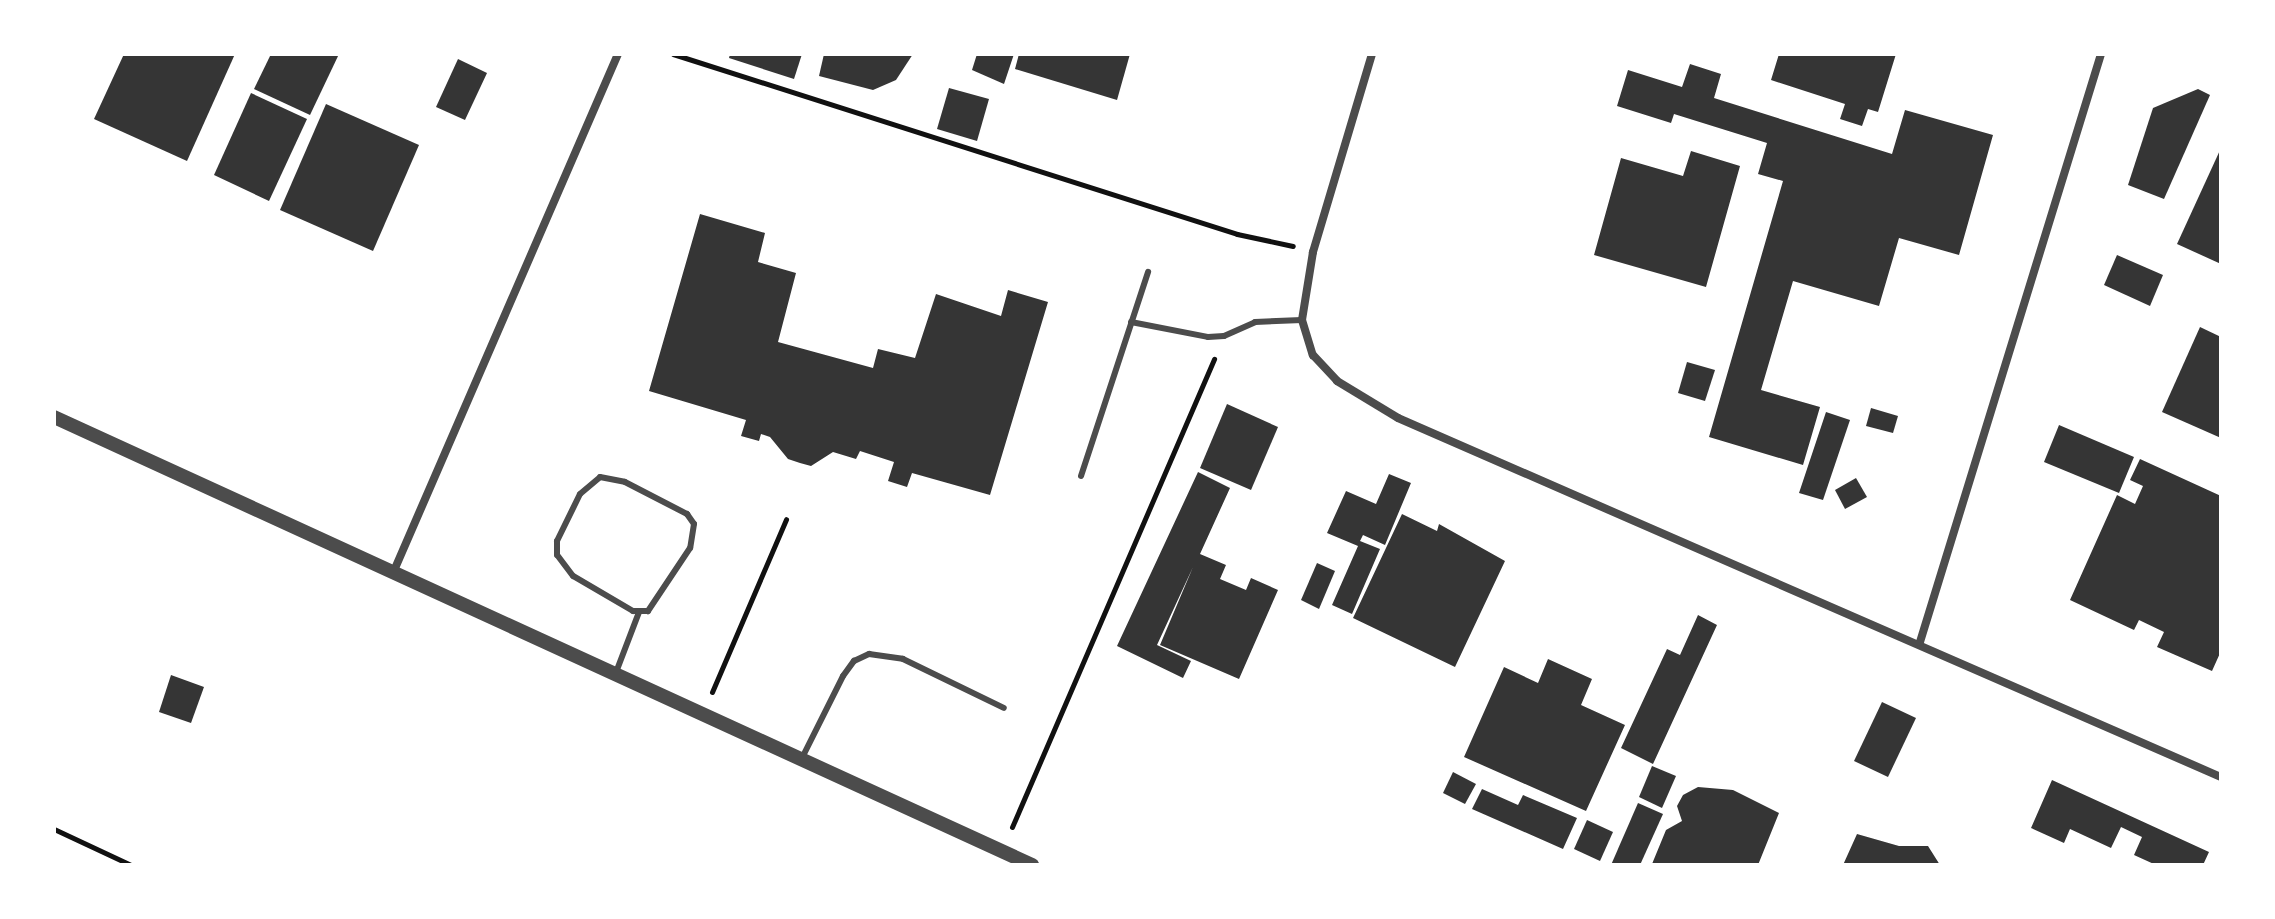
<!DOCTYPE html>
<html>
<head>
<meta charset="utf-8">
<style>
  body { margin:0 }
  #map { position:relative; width:2275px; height:919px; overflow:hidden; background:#fff; font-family:"Nunito Sans",sans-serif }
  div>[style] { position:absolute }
  .building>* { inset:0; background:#353535 }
  .path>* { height:5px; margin:-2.5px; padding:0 2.5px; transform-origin:2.5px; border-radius:2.5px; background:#111 }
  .service>* { height:6px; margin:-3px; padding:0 3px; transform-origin:3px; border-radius:3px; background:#4c4c4c }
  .minor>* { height:8px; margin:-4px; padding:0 4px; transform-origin:4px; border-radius:4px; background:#4c4c4c }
  .tertiary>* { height:14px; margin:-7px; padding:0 7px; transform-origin:7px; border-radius:7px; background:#4c4c4c }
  span { translate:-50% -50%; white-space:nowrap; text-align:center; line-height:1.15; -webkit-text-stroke:7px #fff; paint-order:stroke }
  .frame { position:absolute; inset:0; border:56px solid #fff; pointer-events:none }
</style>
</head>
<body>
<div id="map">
  <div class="building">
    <i style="clip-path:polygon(124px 54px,235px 54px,187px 161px,94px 119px)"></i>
    <i style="clip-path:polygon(271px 54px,339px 54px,310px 115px,254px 89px)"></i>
    <i style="clip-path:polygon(730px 54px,802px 54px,794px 79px,729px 58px)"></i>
    <i style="clip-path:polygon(824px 54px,913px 54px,896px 80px,873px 90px,819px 76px)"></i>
    <i style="clip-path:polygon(977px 54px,1014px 54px,1004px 84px,972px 70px)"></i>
    <i style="clip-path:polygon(1019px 54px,1130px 54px,1117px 100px,1015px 69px)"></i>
    <i style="clip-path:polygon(1779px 54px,1896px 54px,1878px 112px,1868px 109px,1862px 126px,1840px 119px,1845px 104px,1771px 80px)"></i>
    <i style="clip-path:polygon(458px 59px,487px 73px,465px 120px,436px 107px)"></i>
    <i style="clip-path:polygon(1690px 64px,1721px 74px,1714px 98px,1892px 154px,1905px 110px,1993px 135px,1959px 255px,1899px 238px,1879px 306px,1793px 281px,1761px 390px,1820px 407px,1803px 465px,1709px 437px,1783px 181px,1758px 174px,1767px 143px,1674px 114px,1671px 123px,1617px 106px,1628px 70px,1682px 87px)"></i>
    <i style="clip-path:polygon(949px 88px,989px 99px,977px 141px,937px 129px)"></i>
    <i style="clip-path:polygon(2198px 89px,2210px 95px,2164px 199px,2128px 185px,2153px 108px)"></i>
    <i style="clip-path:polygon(251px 93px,307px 119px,269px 201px,214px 175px)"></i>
    <i style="clip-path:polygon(326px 104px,419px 145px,373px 251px,280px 210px)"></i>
    <i style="clip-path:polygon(2221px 148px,2221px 264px,2177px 244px)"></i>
    <i style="clip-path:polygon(1691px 151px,1740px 166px,1706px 287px,1594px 255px,1621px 158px,1683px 176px)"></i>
    <i style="clip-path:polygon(700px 214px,765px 233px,758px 262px,796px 273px,778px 342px,873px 368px,878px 349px,915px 358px,936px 294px,1001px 316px,1008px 290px,1048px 302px,990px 495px,912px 473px,907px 487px,888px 481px,894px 462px,860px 451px,856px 459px,833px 452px,811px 466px,800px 463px,788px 459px,770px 437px,761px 434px,759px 441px,741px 436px,746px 420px,649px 391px)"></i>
    <i style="clip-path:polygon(2117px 255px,2163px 275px,2150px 306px,2104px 285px)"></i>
    <i style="clip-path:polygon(2200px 327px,2221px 337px,2221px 438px,2162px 412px)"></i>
    <i style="clip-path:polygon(1687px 362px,1715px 370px,1705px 401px,1678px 393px)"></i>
    <i style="clip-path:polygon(1227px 404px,1278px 427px,1251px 490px,1200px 468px)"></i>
    <i style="clip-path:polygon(1871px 408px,1898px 416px,1893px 433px,1866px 426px)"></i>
    <i style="clip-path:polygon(1826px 412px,1850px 420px,1823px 500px,1799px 493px)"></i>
    <i style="clip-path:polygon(2059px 425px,2134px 457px,2119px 493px,2044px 462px)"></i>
    <i style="clip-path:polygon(2140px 459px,2221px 496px,2221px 651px,2212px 671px,2157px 647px,2164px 632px,2139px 620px,2134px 630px,2070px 600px,2117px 495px,2135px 504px,2143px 486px,2130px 480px)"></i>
    <i style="clip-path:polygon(1198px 472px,1230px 488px,1200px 554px,1226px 565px,1220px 579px,1246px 590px,1251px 578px,1278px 590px,1239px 679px,1160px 645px,1193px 567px,1157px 645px,1191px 661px,1183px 678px,1117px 646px)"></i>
    <i style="clip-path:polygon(1389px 474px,1411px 483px,1385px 545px,1363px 535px,1360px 541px,1380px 549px,1352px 614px,1332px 605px,1358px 546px,1327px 533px,1346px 491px,1376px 504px)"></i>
    <i style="clip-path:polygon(1856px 478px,1867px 497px,1845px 509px,1835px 490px)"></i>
    <i style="clip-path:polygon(1402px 514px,1437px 531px,1439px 524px,1505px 561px,1455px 667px,1353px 618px)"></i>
    <i style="clip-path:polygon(1317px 563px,1335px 571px,1319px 609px,1301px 600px)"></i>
    <i style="clip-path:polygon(1698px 615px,1717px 625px,1653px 764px,1621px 748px,1667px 649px,1680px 655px)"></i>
    <i style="clip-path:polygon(1548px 659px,1592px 679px,1581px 705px,1625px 725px,1586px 811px,1464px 757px,1504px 667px,1538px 683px)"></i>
    <i style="clip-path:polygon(171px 675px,204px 687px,191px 723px,159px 712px)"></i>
    <i style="clip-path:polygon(1882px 702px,1916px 718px,1888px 777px,1854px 761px)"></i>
    <i style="clip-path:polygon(1652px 766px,1676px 776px,1662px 808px,1639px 797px)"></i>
    <i style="clip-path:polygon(1453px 772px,1476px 784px,1465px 804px,1443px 793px)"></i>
    <i style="clip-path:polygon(2052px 780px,2209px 852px,2203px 865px,2156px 865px,2134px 855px,2142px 837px,2121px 827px,2111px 848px,2070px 829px,2064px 843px,2031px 828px)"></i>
    <i style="clip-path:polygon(1698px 787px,1733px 790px,1779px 813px,1758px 865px,1652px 864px,1666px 830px,1682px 821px,1677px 806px,1683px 795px)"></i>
    <i style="clip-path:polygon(1482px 789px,1518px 805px,1523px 795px,1577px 818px,1563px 849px,1472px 809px)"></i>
    <i style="clip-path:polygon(1638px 803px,1663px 814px,1640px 865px,1611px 865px)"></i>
    <i style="clip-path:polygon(1587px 820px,1613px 832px,1600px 861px,1574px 849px)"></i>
    <i style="clip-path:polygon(1857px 834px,1899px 846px,1928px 846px,1940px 865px,1843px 865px)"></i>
  </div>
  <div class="path">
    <i style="left:673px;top:54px;width:592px;rotate:17.7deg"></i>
    <i style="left:1237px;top:234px;width:57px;rotate:12.1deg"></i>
    <i style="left:712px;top:692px;width:188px;rotate:-66.8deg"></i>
    <i style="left:1012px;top:827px;width:510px;rotate:-66.65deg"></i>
    <i style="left:54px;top:829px;width:85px;rotate:25.1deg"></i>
  </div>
  <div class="service">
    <i style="left:1131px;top:322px;width:78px;rotate:11deg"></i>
    <i style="left:1208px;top:337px;width:16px;rotate:-4deg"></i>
    <i style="left:1224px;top:336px;width:34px;rotate:-24deg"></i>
    <i style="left:1255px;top:322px;width:47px;rotate:-2.4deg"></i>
    <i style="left:1081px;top:476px;width:215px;rotate:-71.8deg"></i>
    <i style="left:600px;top:477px;width:25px;rotate:11deg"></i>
    <i style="left:625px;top:482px;width:70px;rotate:27.3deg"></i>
    <i style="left:687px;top:514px;width:12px;rotate:55deg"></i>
    <i style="left:694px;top:524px;width:24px;rotate:99deg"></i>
    <i style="left:690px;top:548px;width:76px;rotate:123.7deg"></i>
    <i style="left:648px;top:611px;width:15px;rotate:180deg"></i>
    <i style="left:633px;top:611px;width:69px;rotate:-149.7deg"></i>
    <i style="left:573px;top:576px;width:26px;rotate:-127deg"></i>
    <i style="left:557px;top:555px;width:14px;rotate:-90deg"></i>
    <i style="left:557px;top:541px;width:52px;rotate:-63.9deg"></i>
    <i style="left:580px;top:494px;width:26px;rotate:-40deg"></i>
    <i style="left:615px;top:675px;width:67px;rotate:-69.1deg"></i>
    <i style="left:801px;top:760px;width:94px;rotate:-63.4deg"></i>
    <i style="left:843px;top:676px;width:19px;rotate:-54deg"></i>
    <i style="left:854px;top:661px;width:17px;rotate:-25deg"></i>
    <i style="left:869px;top:654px;width:34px;rotate:8deg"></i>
    <i style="left:903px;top:659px;width:112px;rotate:25.9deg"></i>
  </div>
  <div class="minor">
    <i style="left:1372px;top:54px;width:207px;rotate:106.6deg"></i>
    <i style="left:1313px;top:252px;width:69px;rotate:99.2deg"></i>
    <i style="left:1302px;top:320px;width:37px;rotate:73deg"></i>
    <i style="left:1313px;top:355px;width:35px;rotate:47deg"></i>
    <i style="left:1337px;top:381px;width:71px;rotate:31.2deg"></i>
    <i style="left:1398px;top:418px;width:898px;rotate:23.57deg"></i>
    <i style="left:393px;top:573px;width:566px;rotate:-66.56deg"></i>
    <i style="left:1920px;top:642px;width:615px;rotate:-72.89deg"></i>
  </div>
  <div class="tertiary">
    <i style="left:54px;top:417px;width:1076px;rotate:24.61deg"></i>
  </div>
  <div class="frame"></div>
</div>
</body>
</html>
